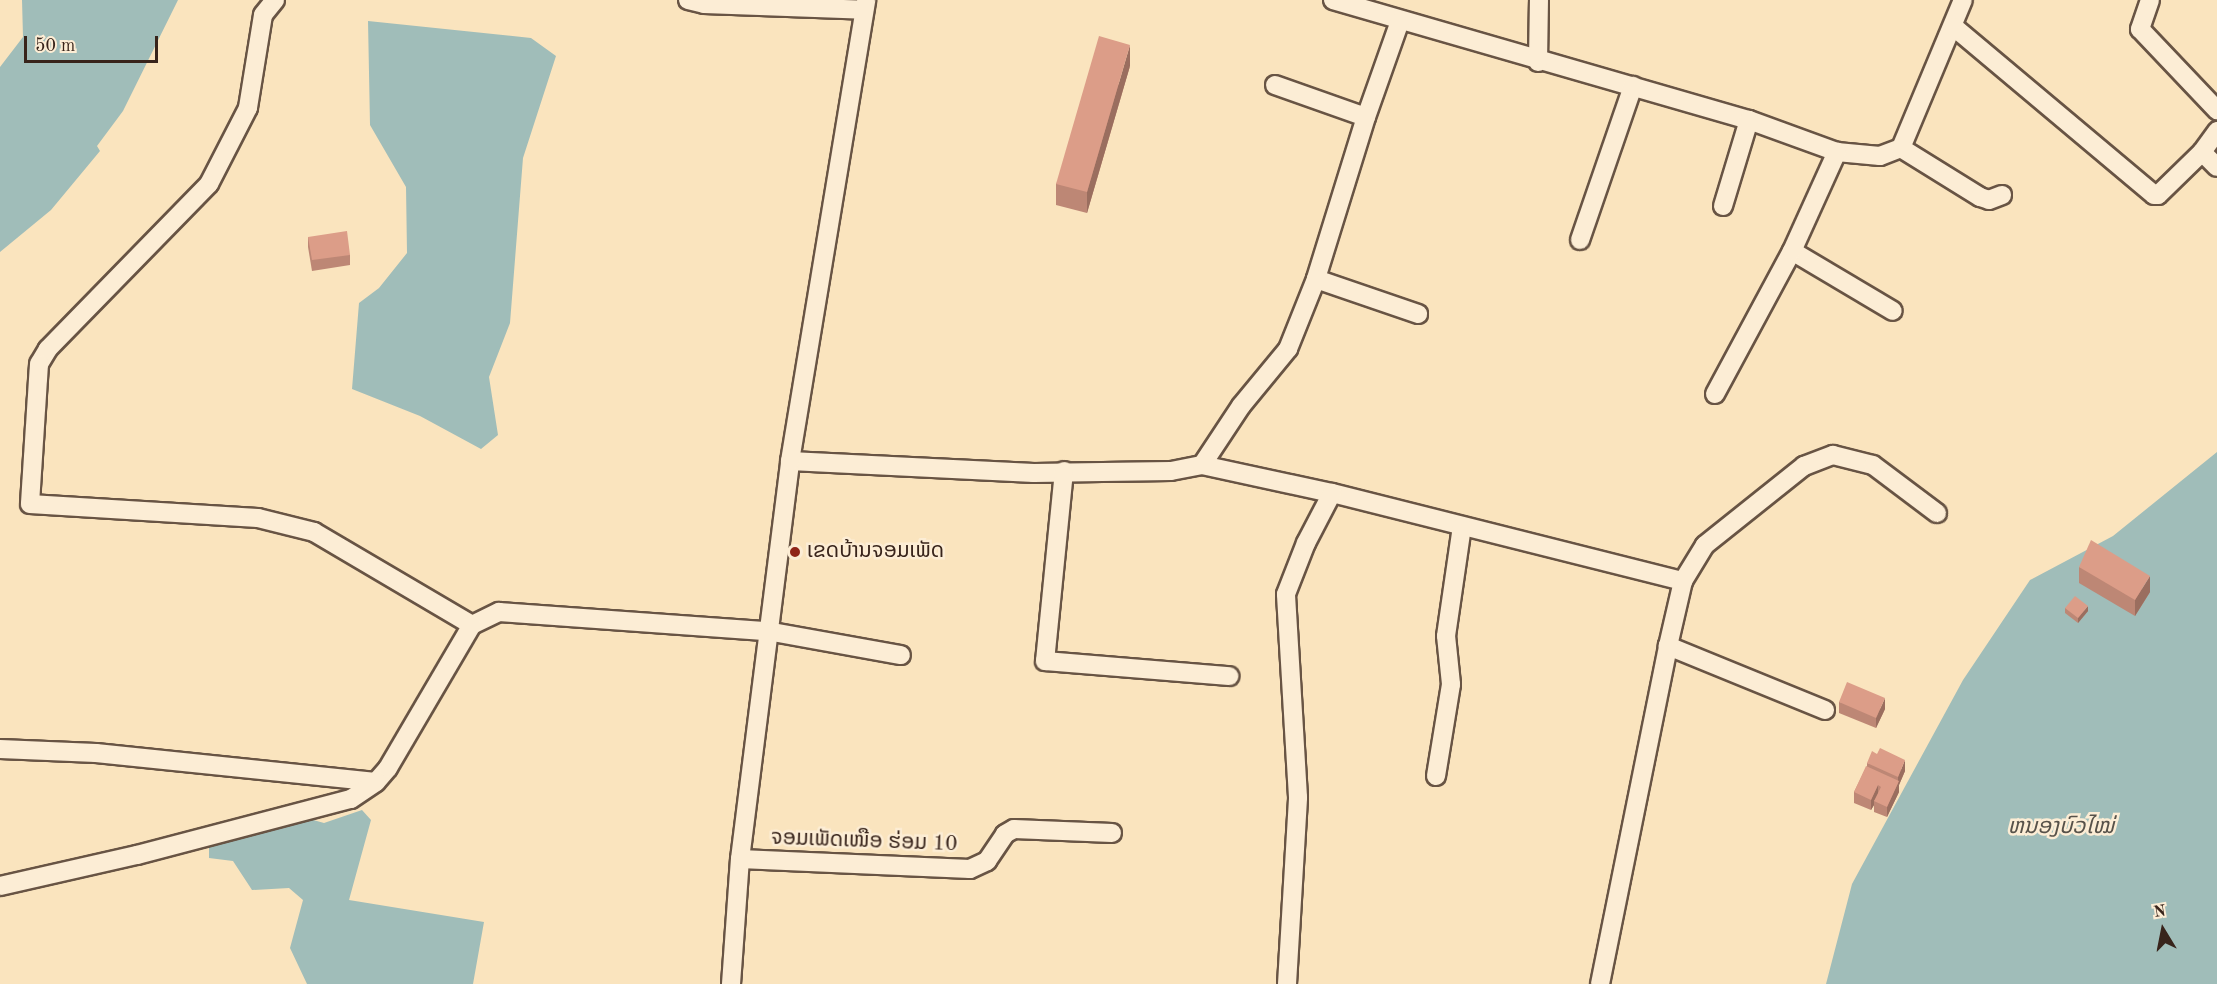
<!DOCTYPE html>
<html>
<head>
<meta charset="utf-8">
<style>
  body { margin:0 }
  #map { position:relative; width:2217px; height:984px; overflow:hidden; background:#fae4be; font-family:"Old Standard TT","Noto Sans Lao",serif }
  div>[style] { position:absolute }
  .water>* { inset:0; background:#a0bdb9 }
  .roads { filter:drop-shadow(2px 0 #685444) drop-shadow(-2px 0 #685444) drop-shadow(0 2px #685444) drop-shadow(0 -2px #685444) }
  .minor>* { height:18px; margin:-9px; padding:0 9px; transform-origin:9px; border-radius:9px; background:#fcedd5 }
  .wall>* { inset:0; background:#bd8775 }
  .shaded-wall>* { inset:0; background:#9a6e5f }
  .building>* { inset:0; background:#dc9d88 }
  .dots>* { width:16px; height:16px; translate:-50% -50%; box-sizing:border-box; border:3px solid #fcedd5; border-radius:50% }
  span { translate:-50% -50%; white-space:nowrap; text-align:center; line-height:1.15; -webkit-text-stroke:5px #fcedd5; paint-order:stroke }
  .poi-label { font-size:21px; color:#38241b }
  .left { translate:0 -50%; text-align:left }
  .street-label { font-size:21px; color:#38241b }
  .water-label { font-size:22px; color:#57524a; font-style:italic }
  .north { position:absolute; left:2133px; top:900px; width:60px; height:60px; -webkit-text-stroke:4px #fcedd5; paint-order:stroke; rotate:350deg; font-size:16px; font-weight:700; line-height:24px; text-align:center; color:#38241b }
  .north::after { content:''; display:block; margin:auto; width:21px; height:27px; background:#38241b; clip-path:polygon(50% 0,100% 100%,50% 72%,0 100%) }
  .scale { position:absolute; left:24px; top:36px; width:134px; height:27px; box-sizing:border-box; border:3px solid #38241b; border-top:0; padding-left:8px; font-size:18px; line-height:21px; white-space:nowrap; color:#38241b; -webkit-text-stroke:4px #fcedd5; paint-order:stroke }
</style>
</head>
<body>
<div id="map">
  <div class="water">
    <i style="clip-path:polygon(22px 0,178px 0,123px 111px,97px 146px,100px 151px,51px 210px,0 252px,0 67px,23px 37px)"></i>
    <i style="clip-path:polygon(368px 21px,531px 38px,556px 56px,523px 158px,510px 323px,489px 377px,498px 435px,481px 449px,420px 416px,352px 389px,359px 303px,379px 288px,407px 253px,406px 187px,370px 125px)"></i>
    <i style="clip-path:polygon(2217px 452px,2217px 984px,1826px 984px,1852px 884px,1963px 680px,2030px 580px,2113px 536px)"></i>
    <i style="clip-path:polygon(362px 810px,371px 820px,349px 900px,484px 922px,473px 984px,307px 984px,290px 948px,303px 900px,289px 888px,252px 890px,233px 861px,209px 858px,209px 834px,299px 816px,324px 823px)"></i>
  </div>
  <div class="roads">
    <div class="minor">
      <i style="left:275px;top:0;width:19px;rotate:129deg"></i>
      <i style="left:263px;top:15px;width:94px;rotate:99.2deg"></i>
      <i style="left:248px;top:108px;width:85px;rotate:117.2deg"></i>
      <i style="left:209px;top:184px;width:231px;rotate:134.3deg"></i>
      <i style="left:48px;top:349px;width:17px;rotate:121deg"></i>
      <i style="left:39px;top:364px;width:140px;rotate:93.7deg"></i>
      <i style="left:30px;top:504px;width:228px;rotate:3.5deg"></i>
      <i style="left:258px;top:518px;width:58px;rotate:14deg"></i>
      <i style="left:314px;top:532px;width:183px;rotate:30.5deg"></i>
      <i style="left:472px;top:625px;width:30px;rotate:-26deg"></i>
      <i style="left:499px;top:612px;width:269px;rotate:4.1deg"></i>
      <i style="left:767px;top:631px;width:136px;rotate:10.2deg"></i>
      <i style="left:688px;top:0;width:16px;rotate:14deg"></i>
      <i style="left:704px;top:4px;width:160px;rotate:2.1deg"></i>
      <i style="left:1333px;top:0;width:433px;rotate:16.1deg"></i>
      <i style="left:1749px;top:120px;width:94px;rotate:20deg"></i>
      <i style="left:1837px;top:152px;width:43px;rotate:5.3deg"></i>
      <i style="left:1880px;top:156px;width:22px;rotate:-21deg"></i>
      <i style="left:1901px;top:148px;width:160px;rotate:-67.3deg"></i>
      <i style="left:2150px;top:0;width:31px;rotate:109deg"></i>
      <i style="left:2140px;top:29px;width:112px;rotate:46.5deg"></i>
      <i style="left:1400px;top:21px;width:102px;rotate:109.5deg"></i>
      <i style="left:1366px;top:117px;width:170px;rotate:107.2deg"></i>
      <i style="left:1316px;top:279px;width:108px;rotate:18.9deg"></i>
      <i style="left:1954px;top:27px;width:261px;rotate:40deg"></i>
      <i style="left:2154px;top:195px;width:4px"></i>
      <i style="left:2158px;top:195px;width:62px;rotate:-44.3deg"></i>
      <i style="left:2202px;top:152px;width:26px;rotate:-54deg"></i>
      <i style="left:1538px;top:62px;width:62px;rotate:-89.1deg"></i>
      <i style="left:1275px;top:85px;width:96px;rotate:19.4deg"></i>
      <i style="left:1901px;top:148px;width:93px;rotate:31.8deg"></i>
      <i style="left:1980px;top:197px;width:9px;rotate:18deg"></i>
      <i style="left:1989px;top:200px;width:14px;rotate:-21deg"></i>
      <i style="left:2202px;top:152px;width:21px;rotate:45deg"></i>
      <i style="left:1723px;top:206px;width:90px;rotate:-73.2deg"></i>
      <i style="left:1580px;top:240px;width:163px;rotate:-71deg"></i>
      <i style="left:1792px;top:251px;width:117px;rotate:30.7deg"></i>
      <i style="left:1715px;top:394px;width:162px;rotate:-61.7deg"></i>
      <i style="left:1792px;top:251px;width:109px;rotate:-65.6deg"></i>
      <i style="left:790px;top:461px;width:244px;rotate:2.8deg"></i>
      <i style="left:1034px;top:473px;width:137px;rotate:-0.8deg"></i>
      <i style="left:1171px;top:471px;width:32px;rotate:-11deg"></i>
      <i style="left:1202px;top:465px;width:133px;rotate:12.2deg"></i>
      <i style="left:1332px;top:493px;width:362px;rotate:14.1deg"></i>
      <i style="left:1202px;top:465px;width:71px;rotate:-56.5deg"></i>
      <i style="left:1241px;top:406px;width:74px;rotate:-50.5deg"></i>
      <i style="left:1288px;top:349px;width:75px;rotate:-68.2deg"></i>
      <i style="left:1064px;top:471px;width:191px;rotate:95.7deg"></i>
      <i style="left:1045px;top:661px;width:185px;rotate:4.7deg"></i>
      <i style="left:1825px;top:710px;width:170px;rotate:-157.8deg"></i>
      <i style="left:1668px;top:646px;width:67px;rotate:-77deg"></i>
      <i style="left:1683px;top:581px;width:42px;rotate:-58.6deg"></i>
      <i style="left:1705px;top:545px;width:127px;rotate:-38.6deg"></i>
      <i style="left:1804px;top:466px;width:31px;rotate:-21deg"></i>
      <i style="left:1833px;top:455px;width:41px;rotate:14deg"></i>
      <i style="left:1873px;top:465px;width:80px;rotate:36.9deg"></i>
      <i style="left:0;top:749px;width:96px;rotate:2.4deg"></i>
      <i style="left:96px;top:753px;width:281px;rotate:5.9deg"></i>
      <i style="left:1436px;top:776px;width:93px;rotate:-80.7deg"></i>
      <i style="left:1451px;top:684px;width:48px;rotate:-95.9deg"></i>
      <i style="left:1446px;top:636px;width:111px;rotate:-81.7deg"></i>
      <i style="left:740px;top:859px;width:230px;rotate:2.5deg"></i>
      <i style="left:970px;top:869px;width:19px;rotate:-25deg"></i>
      <i style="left:987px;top:861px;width:32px;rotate:-56deg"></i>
      <i style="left:1005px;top:834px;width:10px;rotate:-29deg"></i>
      <i style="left:1014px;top:829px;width:98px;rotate:2.3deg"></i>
      <i style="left:0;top:886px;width:140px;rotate:-12.8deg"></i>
      <i style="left:137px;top:855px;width:221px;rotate:-14.7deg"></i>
      <i style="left:351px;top:799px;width:30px;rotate:-34deg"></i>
      <i style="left:376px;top:782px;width:18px;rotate:-49deg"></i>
      <i style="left:388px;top:768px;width:166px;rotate:-59.6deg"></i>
      <i style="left:731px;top:984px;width:125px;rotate:-85.9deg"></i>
      <i style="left:740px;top:859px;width:401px;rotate:-82.8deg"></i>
      <i style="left:790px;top:461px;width:467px;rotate:-80.6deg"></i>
      <i style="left:1287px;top:984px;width:187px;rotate:-86.6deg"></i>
      <i style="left:1298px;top:797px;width:203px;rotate:-93.4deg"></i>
      <i style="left:1286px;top:594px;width:55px;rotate:-68.6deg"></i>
      <i style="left:1306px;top:543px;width:56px;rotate:-62.5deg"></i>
      <i style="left:1600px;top:984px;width:345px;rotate:-78.6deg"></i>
    </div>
  </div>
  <div class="wall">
    <i style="clip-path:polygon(1130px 66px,1087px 213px,1056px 205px,1056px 184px)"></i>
    <i style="clip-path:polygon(308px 237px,350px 255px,350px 265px,312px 271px,308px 247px)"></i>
    <i style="clip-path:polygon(2079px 567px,2150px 592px,2135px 616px,2079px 583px)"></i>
    <i style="clip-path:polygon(2065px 608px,2088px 611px,2078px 623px,2065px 613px)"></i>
    <i style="clip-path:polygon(1839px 702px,1885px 709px,1876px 728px,1839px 713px)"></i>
    <i style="clip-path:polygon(1867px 763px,1905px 771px,1899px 785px,1899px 792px,1887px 817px,1874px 812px,1874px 805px,1871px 810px,1854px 803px,1854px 792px,1867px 766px)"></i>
  </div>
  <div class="shaded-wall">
    <i style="clip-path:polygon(1130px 45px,1130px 66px,1087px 213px,1087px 192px)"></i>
    <i style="clip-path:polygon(2150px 576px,2150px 592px,2135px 616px,2135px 600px)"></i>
    <i style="clip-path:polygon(2088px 606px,2088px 611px,2078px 623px,2078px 618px)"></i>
    <i style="clip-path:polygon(1885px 698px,1885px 709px,1876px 728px,1876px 718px)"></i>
    <i style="clip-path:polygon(1905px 760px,1905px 771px,1899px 785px,1899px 792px,1887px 817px,1887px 807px,1898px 783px,1898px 777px)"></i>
    <i style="clip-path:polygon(1878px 785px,1878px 796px,1874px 801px,1874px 805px,1871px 810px,1871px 800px)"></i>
  </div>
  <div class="building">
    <i style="clip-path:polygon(1099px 36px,1130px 45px,1087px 192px,1056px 184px)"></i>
    <i style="clip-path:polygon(347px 231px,350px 255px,312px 260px,308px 237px)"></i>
    <i style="clip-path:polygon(2091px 540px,2150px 576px,2135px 600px,2079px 567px)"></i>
    <i style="clip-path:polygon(2075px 596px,2088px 606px,2078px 618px,2065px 608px)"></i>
    <i style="clip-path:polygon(1847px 682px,1885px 698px,1876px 718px,1839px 702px)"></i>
    <i style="clip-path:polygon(1880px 748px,1905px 760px,1898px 777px,1867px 763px,1872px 751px,1877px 754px)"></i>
    <i style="clip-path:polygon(1866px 766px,1899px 781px,1887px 807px,1874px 801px,1881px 787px,1878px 785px,1871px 800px,1854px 792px)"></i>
  </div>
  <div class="dots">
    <i style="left:795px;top:552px;background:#8f2418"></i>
  </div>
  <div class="poi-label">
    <span class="left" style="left:807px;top:552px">ເຂດບ້ານຈອມເພັດ</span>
  </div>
  <div class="street-label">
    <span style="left:864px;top:842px;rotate:2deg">ຈອມເພັດເໜືອ ຮ່ອມ 10</span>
  </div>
  <div class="water-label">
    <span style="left:2061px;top:828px">ຫນອງບົວໄໝ່</span>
  </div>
  <div class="north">N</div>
  <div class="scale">50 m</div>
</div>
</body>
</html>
